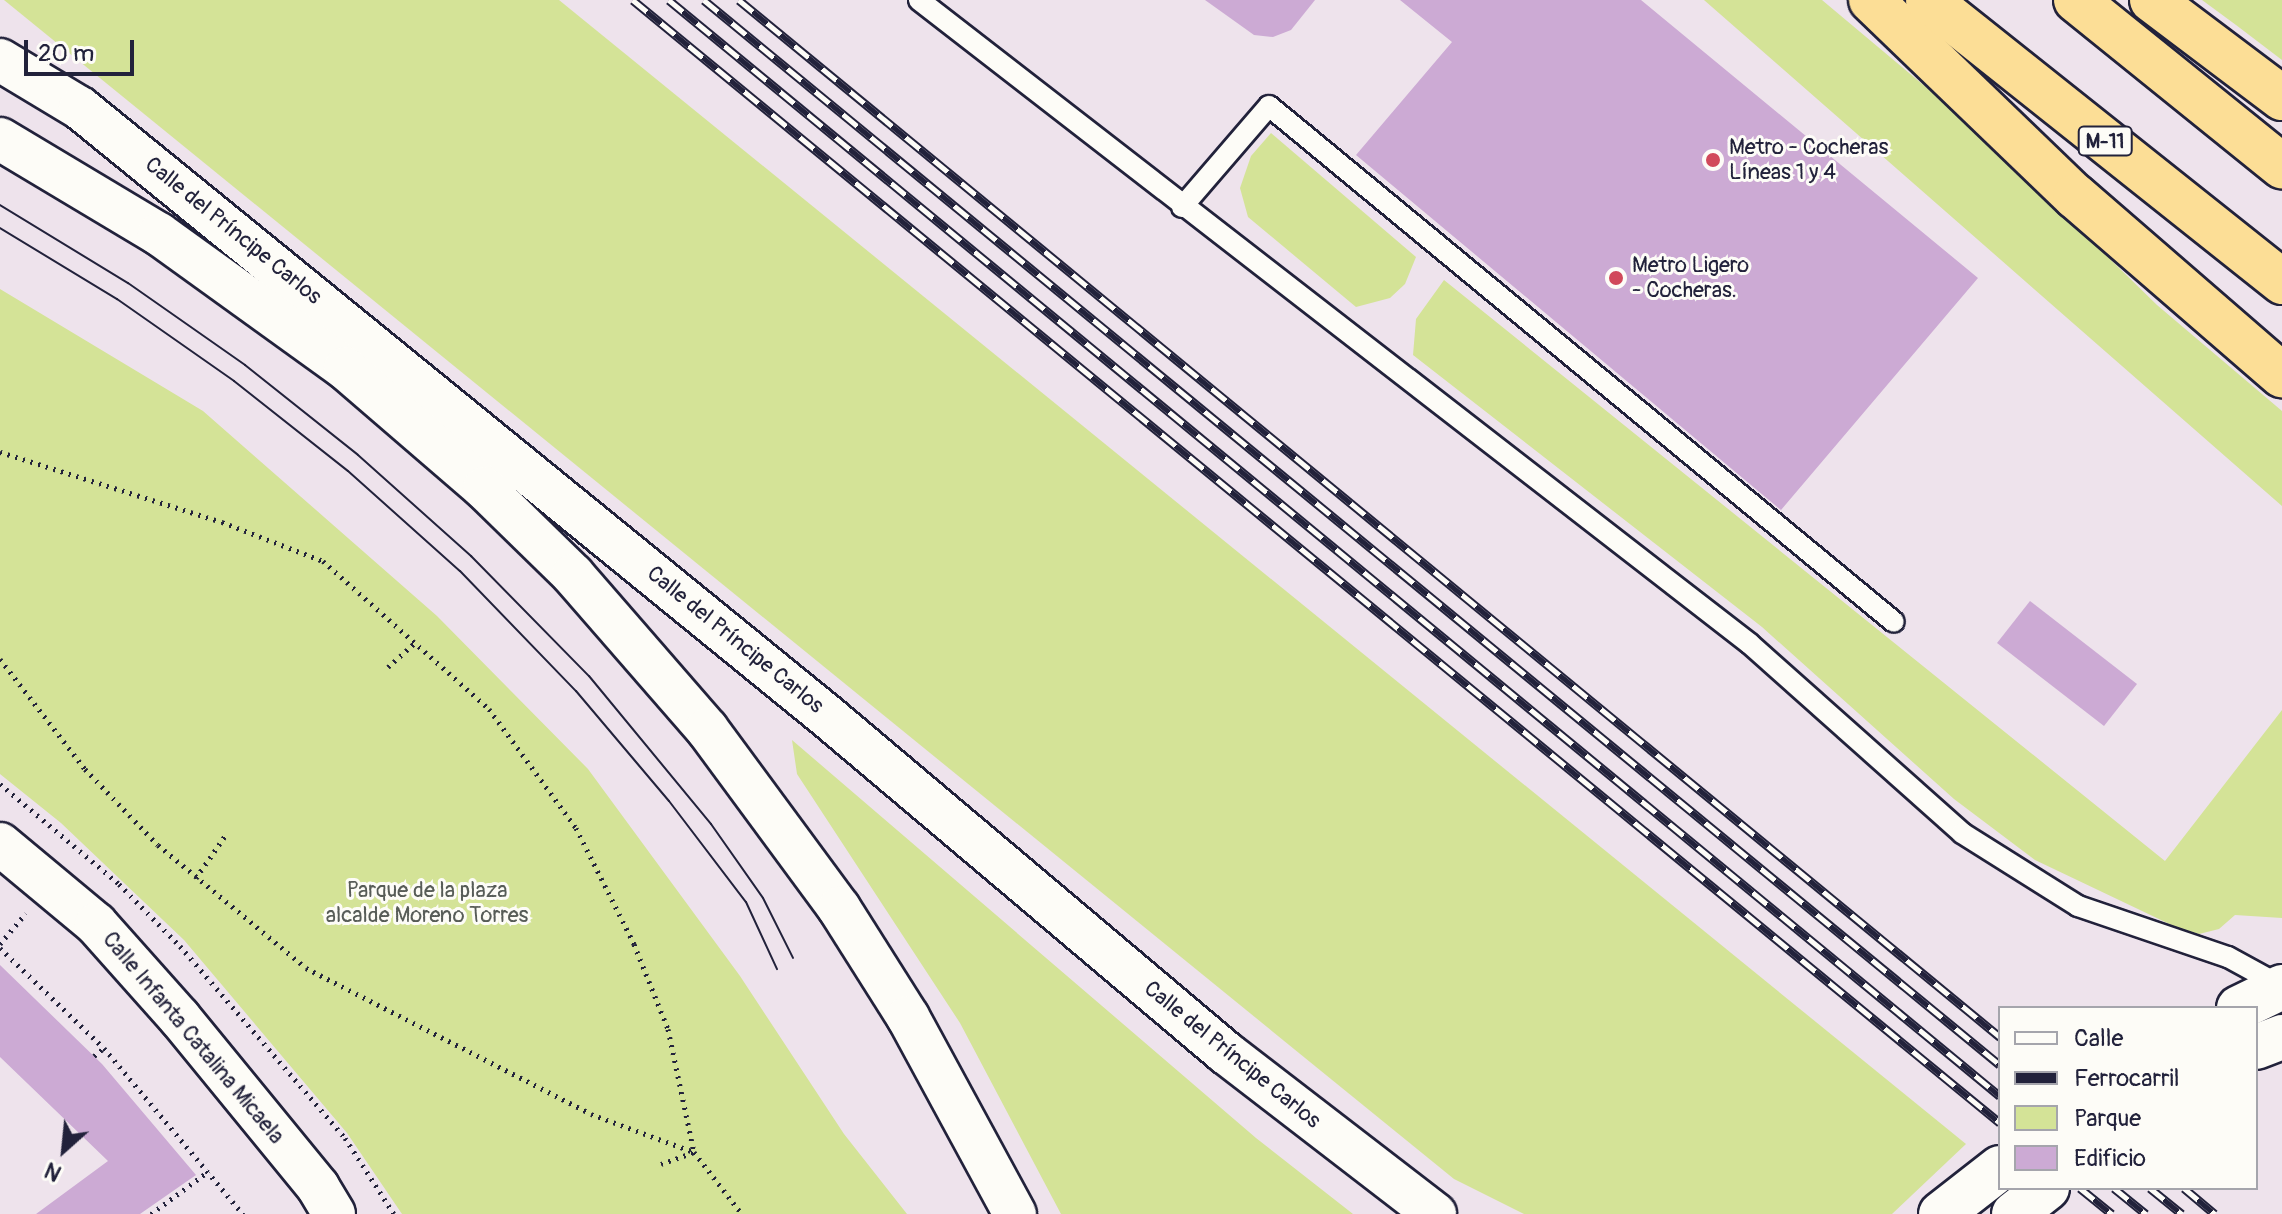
<!DOCTYPE html>
<html>
<head>
<meta charset="utf-8">
<style>
  body { margin:0 }
  #map { position:relative; width:2282px; height:1214px; overflow:hidden; background:#eee3ec; font-family:Pangolin,sans-serif }
  div>[style] { position:absolute }
  .green>* { inset:0; background:#d4e397 }
  .building>* { inset:0; background:#ccaad4 }
  .path>* { height:5px; margin-top:-2.5px; transform-origin:0; background:repeating-linear-gradient(90deg,#22223b 0 2px,transparent 0 8px) }
  .roads { filter:drop-shadow(2px 0 #22223b) drop-shadow(-2px 0 #22223b) drop-shadow(0 2px #22223b) drop-shadow(0 -2px #22223b) }
  .service>* { height:20px; margin:-10px; padding:0 10px; transform-origin:10px; border-radius:10px; background:#fdfcf7 }
  .minor>* { height:42px; margin:-21px; padding:0 21px; transform-origin:21px; border-radius:21px; background:#fdfcf7 }
  .tertiary>* { height:44px; margin:-22px; padding:0 22px; transform-origin:22px; border-radius:22px; background:#fdfcf7 }
  .motorway>* { height:44px; margin:-22px; padding:0 22px; transform-origin:22px; border-radius:22px; background:#fcde96 }
  .tram>* { height:2px; margin:-1px; padding:0 1px; transform-origin:1px; border-radius:1px; background:#22223b }
  .rail>* { height:9px; margin-top:-4.5px; transform-origin:0; background:repeating-linear-gradient(90deg,#fdfcf7 0 18px,#22223b 0 36px); box-sizing:border-box; border-block:2px solid #22223b }
  .dots>* { width:22px; height:22px; translate:-50% -50%; box-sizing:border-box; border:4px solid #fdfcf7; border-radius:50% }
  span { translate:-50% -50%; white-space:nowrap; text-align:center; line-height:1.15; -webkit-text-stroke:6px #fdfcf7; paint-order:stroke }
  .shield-label span { padding:2px 6px; background:#fdfcf7; border:2px solid; border-radius:6px; -webkit-text-stroke-width:0 }
  .shield-label { font-size:20px; color:#22223b; font-weight:700 }
  .poi-label { font-size:22px; color:#22223b }
  .left { translate:0 -50%; text-align:left }
  .street-label { font-size:22px; color:#22223b }
  .park-label { font-size:22px; color:#575c57 }
  .legend { position:absolute; left:1998px; top:1006px; width:260px; height:184px; box-sizing:border-box; background:#fdfcf7; border:2px solid #a5a5ac; margin:0; padding:10px 14px; list-style:none; font-size:24px; color:#22223b }
  .legend li { display:flex; align-items:center; gap:16px; height:40px }
  .legend b { width:40px; border:2px solid #a5a5ac }
  .north { position:absolute; left:24px; top:1110px; width:80px; height:80px; -webkit-text-stroke:6px #fdfcf7; paint-order:stroke; rotate:207deg; font-size:22px; font-weight:700; line-height:32px; text-align:center; color:#22223b }
  .north::after { content:''; display:block; margin:auto; width:28px; height:36px; background:#22223b; clip-path:polygon(50% 0,100% 100%,50% 72%,0 100%) }
  .scale { position:absolute; left:24px; top:40px; width:110px; height:36px; box-sizing:border-box; border:4px solid #22223b; border-top:0; padding-left:10px; font-size:24px; line-height:28px; white-space:nowrap; color:#22223b; -webkit-text-stroke:6px #fdfcf7; paint-order:stroke }
</style>
</head>
<body>
<div id="map">
  <div class="green">
    <i style="clip-path:polygon(4px 0,559px 0,1966px 1144px,1892px 1214px,1524px 1214px,1454px 1179px)"></i>
    <i style="clip-path:polygon(1704px 0,1822px 0,1983px 135px,2157px 305px,2282px 411px,2282px 506px)"></i>
    <i style="clip-path:polygon(2202px 0,2282px 0,2282px 60px,2236px 25px)"></i>
    <i style="clip-path:polygon(1271px 133px,1416px 257px,1405px 284px,1390px 298px,1356px 307px,1248px 217px,1240px 188px,1251px 156px)"></i>
    <i style="clip-path:polygon(1444px 280px,2165px 861px,2282px 710px,2282px 918px,2235px 915px,2219px 929px,2199px 934px,2182px 930px,2035px 860px,1954px 799px,1762px 627px,1413px 355px,1416px 319px)"></i>
    <i style="clip-path:polygon(0 289px,203px 411px,437px 616px,588px 769px,740px 976px,844px 1134px,907px 1214px,402px 1214px,347px 1133px,184px 940px,61px 823px,0 774px)"></i>
    <i style="clip-path:polygon(792px 740px,1256px 1138px,1353px 1214px,1061px 1214px,960px 1023px,797px 774px)"></i>
  </div>
  <div class="building">
    <i style="clip-path:polygon(1205px 0,1315px 0,1291px 30px,1273px 37px,1254px 35px)"></i>
    <i style="clip-path:polygon(1400px 0,1641px 0,1978px 278px,1781px 510px,1356px 155px,1452px 42px)"></i>
    <i style="clip-path:polygon(2030px 601px,2137px 684px,2104px 726px,1997px 643px)"></i>
    <i style="clip-path:polygon(0 965px,102px 1064px,196px 1175px,140px 1214px,36px 1214px,108px 1161px,0 1057px)"></i>
  </div>
  <div class="path">
    <i style="left:0;top:452px;width:233px;rotate:17.5deg"></i>
    <i style="left:222px;top:522px;width:108px;rotate:21.1deg"></i>
    <i style="left:323px;top:561px;width:222px;rotate:41.7deg"></i>
    <i style="left:489px;top:709px;width:147px;rotate:53.8deg"></i>
    <i style="left:576px;top:828px;width:130px;rotate:63.4deg"></i>
    <i style="left:634px;top:944px;width:92px;rotate:68.2deg"></i>
    <i style="left:668px;top:1029px;width:126px;rotate:78.1deg"></i>
    <i style="left:0;top:659px;width:139px;rotate:52.3deg"></i>
    <i style="left:85px;top:769px;width:105px;rotate:46.2deg"></i>
    <i style="left:158px;top:845px;width:192px;rotate:39.7deg"></i>
    <i style="left:306px;top:968px;width:320px;rotate:27.1deg"></i>
    <i style="left:591px;top:1114px;width:110px;rotate:20.3deg"></i>
    <i style="left:388px;top:667px;width:39px;rotate:-42deg"></i>
    <i style="left:0;top:784px;width:155px;rotate:40deg"></i>
    <i style="left:119px;top:884px;width:87px;rotate:45.5deg"></i>
    <i style="left:180px;top:946px;width:253px;rotate:49.3deg"></i>
    <i style="left:345px;top:1138px;width:90px;rotate:57.2deg"></i>
    <i style="left:196px;top:878px;width:51px;rotate:-55.4deg"></i>
    <i style="left:0;top:944px;width:40px;rotate:-50deg"></i>
    <i style="left:0;top:948px;width:144px;rotate:43.9deg"></i>
    <i style="left:104px;top:1048px;width:217px;rotate:50.1deg"></i>
    <i style="left:94px;top:1056px;width:13px;rotate:-39deg"></i>
    <i style="left:661px;top:1164px;width:35px;rotate:-20deg"></i>
    <i style="left:694px;top:1152px;width:78px;rotate:52.3deg"></i>
    <i style="left:151px;top:1214px;width:72px;rotate:-36.6deg"></i>
  </div>
  <div class="roads">
    <div class="service">
      <i style="left:919px;top:0;width:1051px;rotate:37.77deg"></i>
      <i style="left:1750px;top:644px;width:284px;rotate:41.7deg"></i>
      <i style="left:1962px;top:833px;width:137px;rotate:32.2deg"></i>
      <i style="left:2078px;top:906px;width:158px;rotate:18.8deg"></i>
      <i style="left:2228px;top:957px;width:60px;rotate:28.7deg"></i>
      <i style="left:1182px;top:207px;width:133px;rotate:-49.3deg"></i>
      <i style="left:1269px;top:106px;width:810px;rotate:39.54deg"></i>
    </div>
    <div class="minor">
      <i style="left:0;top:60px;width:93px;rotate:31deg"></i>
      <i style="left:80px;top:108px;width:965px;rotate:39.15deg"></i>
      <i style="left:828px;top:717px;width:521px;rotate:40.17deg"></i>
      <i style="left:1226px;top:1053px;width:264px;rotate:37.6deg"></i>
      <i style="left:0;top:139px;width:185px;rotate:30.9deg"></i>
      <i style="left:159px;top:234px;width:229px;rotate:35.8deg"></i>
      <i style="left:345px;top:368px;width:184px;rotate:40.8deg"></i>
      <i style="left:484px;top:488px;width:124px;rotate:44.3deg"></i>
      <i style="left:573px;top:575px;width:204px;rotate:49deg"></i>
      <i style="left:707px;top:729px;width:222px;rotate:53.6deg"></i>
      <i style="left:839px;top:908px;width:129px;rotate:57.7deg"></i>
      <i style="left:908px;top:1017px;width:224px;rotate:61.5deg"></i>
      <i style="left:0;top:844px;width:125px;rotate:39.8deg"></i>
      <i style="left:96px;top:924px;width:125px;rotate:48.3deg"></i>
      <i style="left:179px;top:1017px;width:220px;rotate:50.7deg"></i>
      <i style="left:318px;top:1187px;width:31px;rotate:59deg"></i>
    </div>
    <div class="tertiary">
      <i style="left:2239px;top:1008px;width:48px;rotate:-26deg"></i>
      <i style="left:2256px;top:1047px;width:28px;rotate:-21deg"></i>
      <i style="left:1941px;top:1214px;width:75px;rotate:-37.9deg"></i>
      <i style="left:2014px;top:1214px;width:42px;rotate:-38.2deg"></i>
    </div>
    <div class="motorway">
      <i style="left:1871px;top:0;width:283px;rotate:43.9deg"></i>
      <i style="left:2075px;top:196px;width:274px;rotate:40.9deg"></i>
      <i style="left:1928px;top:0;width:453px;rotate:38.5deg"></i>
      <i style="left:2076px;top:0;width:265px;rotate:38.9deg"></i>
      <i style="left:2152px;top:0;width:163px;rotate:37deg"></i>
    </div>
  </div>
  <div class="tram">
    <i style="left:0;top:205px;width:150px;rotate:31.4deg"></i>
    <i style="left:128px;top:283px;width:143px;rotate:35deg"></i>
    <i style="left:245px;top:365px;width:144px;rotate:38.5deg"></i>
    <i style="left:358px;top:455px;width:152px;rotate:41.8deg"></i>
    <i style="left:471px;top:556px;width:168px;rotate:45.5deg"></i>
    <i style="left:589px;top:676px;width:192px;rotate:50.5deg"></i>
    <i style="left:711px;top:824px;width:90px;rotate:54.9deg"></i>
    <i style="left:763px;top:898px;width:67px;rotate:63.4deg"></i>
    <i style="left:0;top:228px;width:137px;rotate:31.3deg"></i>
    <i style="left:117px;top:299px;width:143px;rotate:35deg"></i>
    <i style="left:234px;top:381px;width:145px;rotate:38.3deg"></i>
    <i style="left:348px;top:471px;width:150px;rotate:41.8deg"></i>
    <i style="left:460px;top:571px;width:167px;rotate:46deg"></i>
    <i style="left:576px;top:691px;width:144px;rotate:49.8deg"></i>
    <i style="left:669px;top:801px;width:127px;rotate:52.7deg"></i>
    <i style="left:746px;top:902px;width:74px;rotate:65.2deg"></i>
  </div>
  <div class="rail">
    <i style="left:633px;top:0;width:1769px;rotate:39.4deg"></i>
    <i style="left:669px;top:0;width:1724px;rotate:39.47deg"></i>
    <i style="left:704px;top:0;width:1677px;rotate:39.41deg"></i>
    <i style="left:739px;top:0;width:1633px;rotate:39.43deg"></i>
    <i style="left:2080px;top:1188px;width:41px;rotate:39.1deg"></i>
    <i style="left:2114px;top:1188px;width:41px;rotate:39.1deg"></i>
    <i style="left:2150px;top:1188px;width:41px;rotate:39.1deg"></i>
    <i style="left:2184px;top:1188px;width:40px;rotate:40deg"></i>
  </div>
  <div class="dots">
    <i style="left:1713px;top:160px;background:#d1495b"></i>
    <i style="left:1616px;top:278px;background:#d1495b"></i>
  </div>
  <div class="shield-label">
    <span style="left:2105px;top:141px">M-11</span>
  </div>
  <div class="poi-label">
    <span class="left" style="left:1729px;top:160px">Metro - Cocheras<br>Líneas 1 y 4</span>
    <span class="left" style="left:1632px;top:278px">Metro Ligero<br>- Cocheras.</span>
  </div>
  <div class="street-label">
    <span style="left:233px;top:231px;rotate:39deg">Calle del Príncipe Carlos</span>
    <span style="left:735px;top:640px;rotate:39deg">Calle del Príncipe Carlos</span>
    <span style="left:193px;top:1038px;rotate:50deg">Calle Infanta Catalina Micaela</span>
    <span style="left:1232px;top:1055px;rotate:39deg">Calle del Príncipe Carlos</span>
  </div>
  <div class="park-label">
    <span style="left:427px;top:903px">Parque de la plaza<br>alcalde Moreno Torres</span>
  </div>
  <ul class="legend">
  <li><b style="height:10px;background:#fdfcf7"></b>Calle</li>
  <li><b style="height:10px;background:#22223b"></b>Ferrocarril</li>
  <li><b style="height:22px;background:#d4e397"></b>Parque</li>
  <li><b style="height:22px;background:#ccaad4"></b>Edificio</li>
  </ul>
  <div class="north">N</div>
  <div class="scale">20 m</div>
</div>
</body>
</html>
